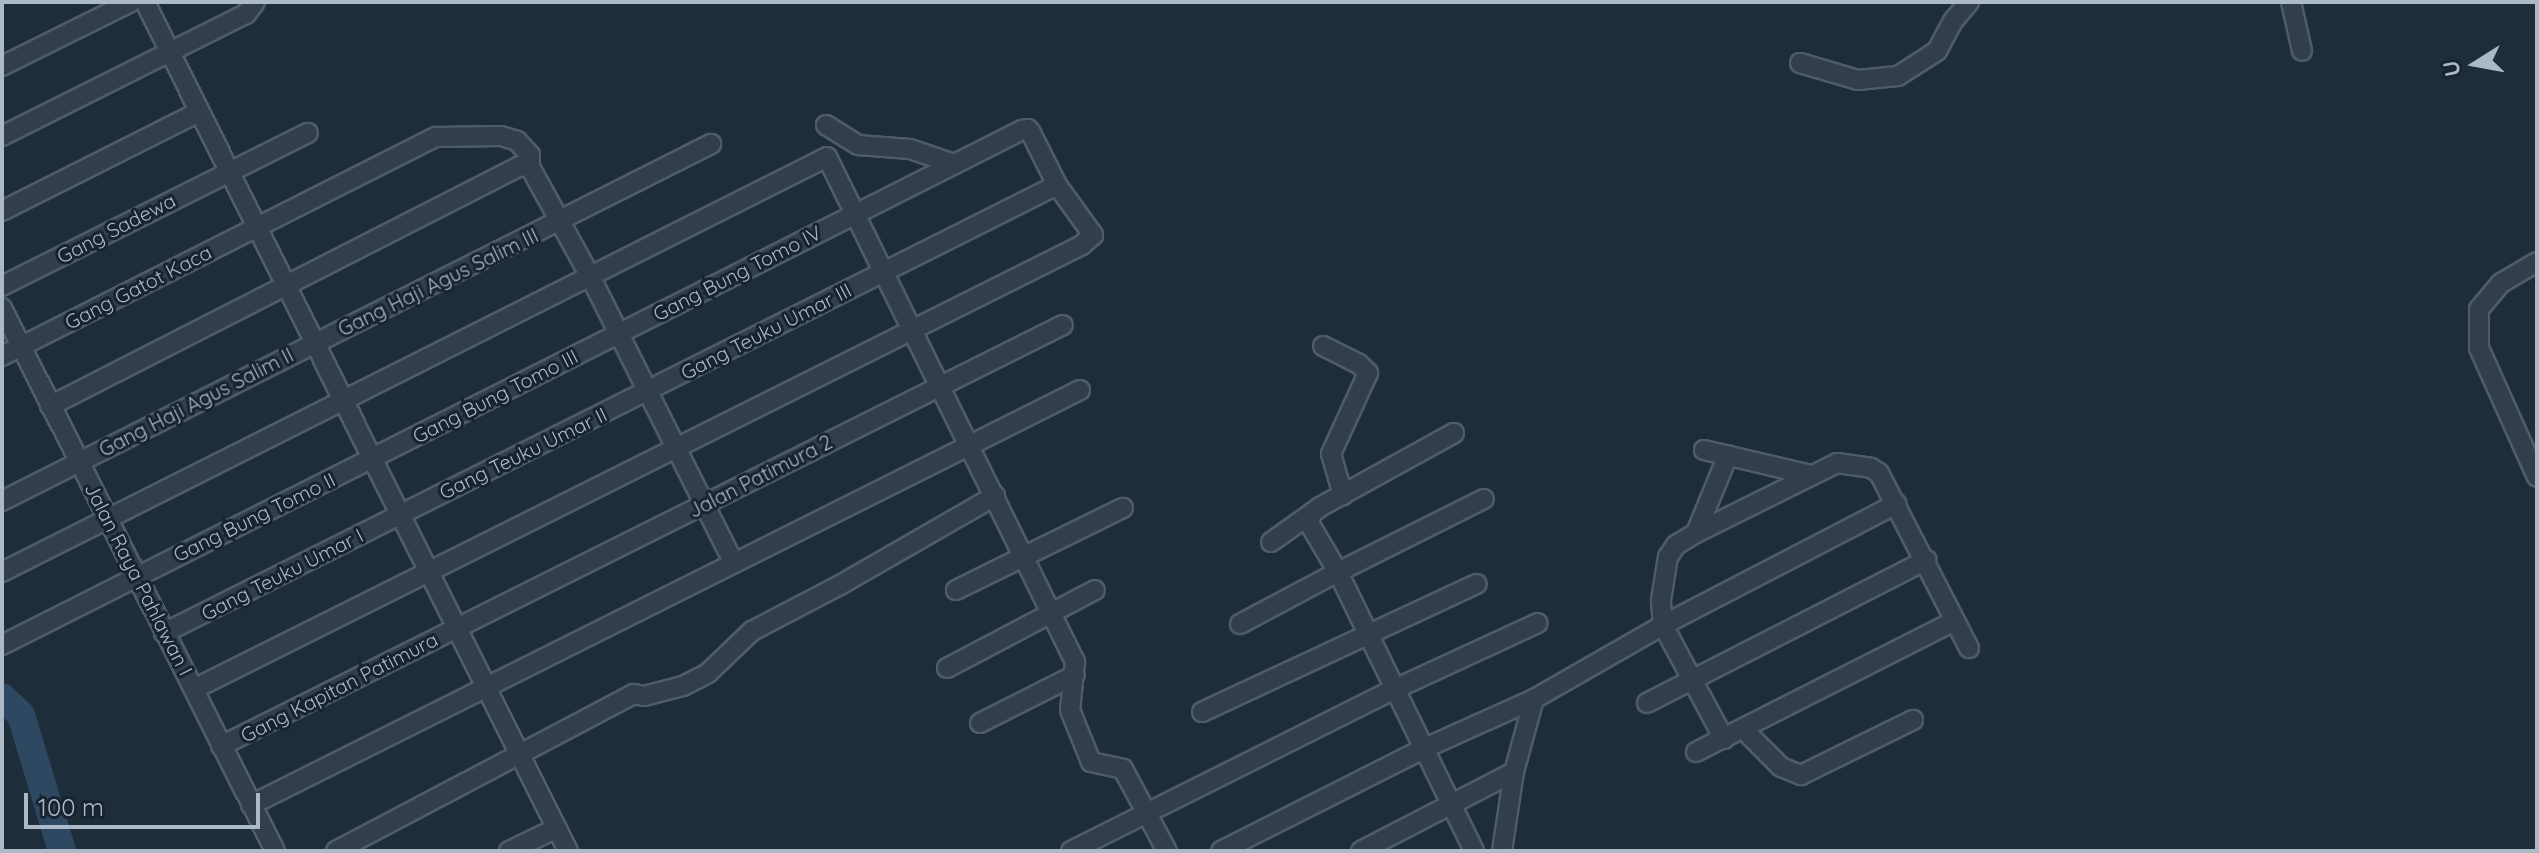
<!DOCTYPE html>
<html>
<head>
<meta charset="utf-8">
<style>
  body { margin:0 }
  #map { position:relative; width:2539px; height:853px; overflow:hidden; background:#1e2d3a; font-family:Quicksand,sans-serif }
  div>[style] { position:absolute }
  .river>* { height:28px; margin:-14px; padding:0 14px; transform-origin:14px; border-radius:14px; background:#2e4861 }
  .roads { filter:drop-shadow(2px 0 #4f5c68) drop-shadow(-2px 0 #4f5c68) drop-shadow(0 2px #4f5c68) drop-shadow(0 -2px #4f5c68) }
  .minor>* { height:18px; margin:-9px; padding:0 9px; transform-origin:9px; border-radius:9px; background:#323e4a }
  span { translate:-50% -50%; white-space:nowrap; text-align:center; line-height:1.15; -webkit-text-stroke:6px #18232f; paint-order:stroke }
  .street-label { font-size:20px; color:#acb9c7 }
  .frame { position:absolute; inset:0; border:4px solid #acb9c7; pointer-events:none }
  .north { position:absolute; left:2435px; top:24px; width:80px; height:80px; -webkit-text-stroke:6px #18232f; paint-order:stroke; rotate:259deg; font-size:22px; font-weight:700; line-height:32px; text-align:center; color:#acb9c7 }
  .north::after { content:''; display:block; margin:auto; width:28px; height:36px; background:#acb9c7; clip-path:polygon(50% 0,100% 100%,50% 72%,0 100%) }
  .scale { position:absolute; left:24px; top:793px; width:236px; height:36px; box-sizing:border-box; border:4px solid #acb9c7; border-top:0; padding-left:10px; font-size:24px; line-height:28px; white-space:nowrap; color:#acb9c7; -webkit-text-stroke:6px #18232f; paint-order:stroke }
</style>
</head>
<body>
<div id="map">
  <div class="river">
    <i style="left:2px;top:697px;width:26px;rotate:43deg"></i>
    <i style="left:21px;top:715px;width:142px;rotate:73.2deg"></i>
  </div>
  <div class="roads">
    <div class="minor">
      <i style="left:145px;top:2px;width:949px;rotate:63.52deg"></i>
      <i style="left:2291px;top:2px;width:50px;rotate:77.3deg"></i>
      <i style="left:1800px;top:63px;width:60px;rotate:16.3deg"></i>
      <i style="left:1858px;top:80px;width:40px;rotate:-5.7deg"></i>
      <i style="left:1898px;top:76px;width:46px;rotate:-32.7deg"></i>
      <i style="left:1937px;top:51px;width:34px;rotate:-62deg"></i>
      <i style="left:1953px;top:21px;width:25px;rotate:-50deg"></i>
      <i style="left:2px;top:66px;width:144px;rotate:-26.4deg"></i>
      <i style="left:826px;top:125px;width:38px;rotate:32deg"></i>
      <i style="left:858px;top:145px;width:52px;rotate:4.4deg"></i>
      <i style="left:910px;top:149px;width:46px;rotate:18.8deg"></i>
      <i style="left:2px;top:136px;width:273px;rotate:-26.6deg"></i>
      <i style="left:246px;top:14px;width:15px;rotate:-53deg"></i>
      <i style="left:2px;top:211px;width:220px;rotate:-26.7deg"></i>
      <i style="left:2537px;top:262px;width:42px;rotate:149.7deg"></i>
      <i style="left:2501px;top:283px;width:34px;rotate:130deg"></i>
      <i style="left:2479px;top:309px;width:39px;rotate:90deg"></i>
      <i style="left:2479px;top:348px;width:141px;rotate:65.8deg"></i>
      <i style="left:2px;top:286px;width:342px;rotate:-26.6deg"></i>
      <i style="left:2px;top:308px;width:608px;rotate:63.31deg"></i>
      <i style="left:1323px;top:346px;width:40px;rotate:26.6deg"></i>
      <i style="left:1359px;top:364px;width:13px;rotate:45deg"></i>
      <i style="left:1368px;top:373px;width:89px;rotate:114.6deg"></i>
      <i style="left:1331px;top:454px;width:43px;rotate:73.7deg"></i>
      <i style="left:2px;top:356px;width:486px;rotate:-26.8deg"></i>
      <i style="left:436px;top:137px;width:65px;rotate:-0.9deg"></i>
      <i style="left:501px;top:136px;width:17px;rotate:17deg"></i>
      <i style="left:517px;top:141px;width:19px;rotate:47deg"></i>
      <i style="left:530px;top:155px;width:12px;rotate:90deg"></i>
      <i style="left:530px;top:167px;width:124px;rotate:61.2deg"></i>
      <i style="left:590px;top:276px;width:320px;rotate:63.4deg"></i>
      <i style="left:50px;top:406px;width:528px;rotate:-27.05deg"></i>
      <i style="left:520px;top:166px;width:10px;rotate:6deg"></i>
      <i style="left:1454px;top:433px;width:153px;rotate:151.1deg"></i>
      <i style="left:1320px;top:507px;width:10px;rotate:143deg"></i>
      <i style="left:1312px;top:513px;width:10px;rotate:107deg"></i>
      <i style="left:1309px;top:523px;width:57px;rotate:59.4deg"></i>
      <i style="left:1338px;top:572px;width:163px;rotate:-26.6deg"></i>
      <i style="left:1704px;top:450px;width:110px;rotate:13.2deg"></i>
      <i style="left:2px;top:501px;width:794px;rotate:-26.73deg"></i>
      <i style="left:1696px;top:533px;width:84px;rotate:-67.7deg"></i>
      <i style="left:1271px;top:542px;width:50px;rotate:-35.3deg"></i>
      <i style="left:2px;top:572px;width:923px;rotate:-26.7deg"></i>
      <i style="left:827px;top:157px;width:563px;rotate:63.84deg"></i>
      <i style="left:1075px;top:662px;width:48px;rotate:95.9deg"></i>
      <i style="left:1070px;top:710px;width:56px;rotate:68deg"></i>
      <i style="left:1091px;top:762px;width:33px;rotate:12deg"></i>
      <i style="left:1123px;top:769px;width:93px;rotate:61.8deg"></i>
      <i style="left:956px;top:590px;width:186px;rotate:-26.2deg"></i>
      <i style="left:1240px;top:624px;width:111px;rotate:-28deg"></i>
      <i style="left:1338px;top:572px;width:310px;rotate:64deg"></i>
      <i style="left:164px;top:633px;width:999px;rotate:-26.64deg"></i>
      <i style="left:2px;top:645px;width:1143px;rotate:-26.79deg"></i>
      <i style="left:1022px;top:130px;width:6px;rotate:-9deg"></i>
      <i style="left:1028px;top:129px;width:5px;rotate:53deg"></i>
      <i style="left:1031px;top:133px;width:58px;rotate:63.4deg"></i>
      <i style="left:1057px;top:185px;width:62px;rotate:54.2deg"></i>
      <i style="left:1093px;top:235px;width:15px;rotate:138deg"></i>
      <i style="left:1082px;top:245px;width:993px;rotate:153.43deg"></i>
      <i style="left:947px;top:668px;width:167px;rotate:-27.8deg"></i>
      <i style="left:1647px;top:703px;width:314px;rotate:-27.1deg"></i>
      <i style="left:1202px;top:712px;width:303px;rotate:-25deg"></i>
      <i style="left:980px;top:723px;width:106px;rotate:-26.8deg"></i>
      <i style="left:1743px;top:729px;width:54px;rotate:45deg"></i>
      <i style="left:1781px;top:767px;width:22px;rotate:22deg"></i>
      <i style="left:1801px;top:775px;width:125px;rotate:-26.2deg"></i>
      <i style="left:1724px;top:739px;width:129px;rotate:-118.2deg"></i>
      <i style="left:1663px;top:625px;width:25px;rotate:-95deg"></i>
      <i style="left:1661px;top:600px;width:44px;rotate:-80.8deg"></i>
      <i style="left:1668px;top:557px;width:14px;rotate:-56deg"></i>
      <i style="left:1676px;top:545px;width:23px;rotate:-31deg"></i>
      <i style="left:1696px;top:533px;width:157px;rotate:-26.4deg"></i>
      <i style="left:1837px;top:463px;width:34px;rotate:8deg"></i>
      <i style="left:1871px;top:468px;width:9px;rotate:32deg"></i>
      <i style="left:1879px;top:473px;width:197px;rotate:62.8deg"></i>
      <i style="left:221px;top:746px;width:941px;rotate:-26.57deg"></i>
      <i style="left:1696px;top:752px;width:289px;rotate:-26.9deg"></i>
      <i style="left:251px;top:805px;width:927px;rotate:-26.59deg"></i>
      <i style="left:336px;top:851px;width:337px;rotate:-27.8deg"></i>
      <i style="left:634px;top:694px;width:10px;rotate:11deg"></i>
      <i style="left:644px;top:696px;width:40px;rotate:-14.4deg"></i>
      <i style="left:683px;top:686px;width:28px;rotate:-27deg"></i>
      <i style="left:708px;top:673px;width:61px;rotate:-43.7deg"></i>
      <i style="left:752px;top:631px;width:99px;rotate:-27.6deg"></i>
      <i style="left:840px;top:585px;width:179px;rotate:-29.9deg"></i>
      <i style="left:509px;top:851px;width:53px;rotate:-25.6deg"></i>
      <i style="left:1071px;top:851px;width:362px;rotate:-26.6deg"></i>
      <i style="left:1395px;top:689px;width:157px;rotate:-24.8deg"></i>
      <i style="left:1221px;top:851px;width:226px;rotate:-26.8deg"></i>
      <i style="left:1423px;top:749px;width:122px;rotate:-24.2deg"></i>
      <i style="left:1361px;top:851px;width:172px;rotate:-27.3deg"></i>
      <i style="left:1502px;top:851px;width:80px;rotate:-81.4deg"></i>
      <i style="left:1514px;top:772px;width:76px;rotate:-74.7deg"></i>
      <i style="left:1534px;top:699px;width:149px;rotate:-29.8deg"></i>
      <i style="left:1663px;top:625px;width:263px;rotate:-27.4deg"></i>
    </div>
  </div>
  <div class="street-label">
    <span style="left:116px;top:228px;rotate:-27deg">Gang Sadewa</span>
    <span style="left:737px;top:273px;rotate:-27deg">Gang Bung Tomo IV</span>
    <span style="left:438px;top:282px;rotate:-26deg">Gang Haji Agus Salim III</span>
    <span style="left:138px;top:287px;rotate:-27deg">Gang Gatot Kaca</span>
    <span style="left:766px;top:331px;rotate:-27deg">Gang Teuku Umar III</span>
    <span style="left:495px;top:396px;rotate:-27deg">Gang Bung Tomo III</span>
    <span style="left:196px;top:402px;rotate:-27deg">Gang Haji Agus Salim II</span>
    <span style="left:523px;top:453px;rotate:-26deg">Gang Teuku Umar II</span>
    <span style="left:760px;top:476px;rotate:-27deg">Jalan Patimura 2</span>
    <span style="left:254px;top:517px;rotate:-26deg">Gang Bung Tomo II</span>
    <span style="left:282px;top:574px;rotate:-27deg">Gang Teuku Umar I</span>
    <span style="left:139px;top:579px;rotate:63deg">Jalan Raya Pahlawan I</span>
    <span style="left:339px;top:687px;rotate:-27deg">Gang Kapitan Patimura</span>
  </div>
  <div class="frame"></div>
  <div class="north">U</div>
  <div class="scale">100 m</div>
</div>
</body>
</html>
